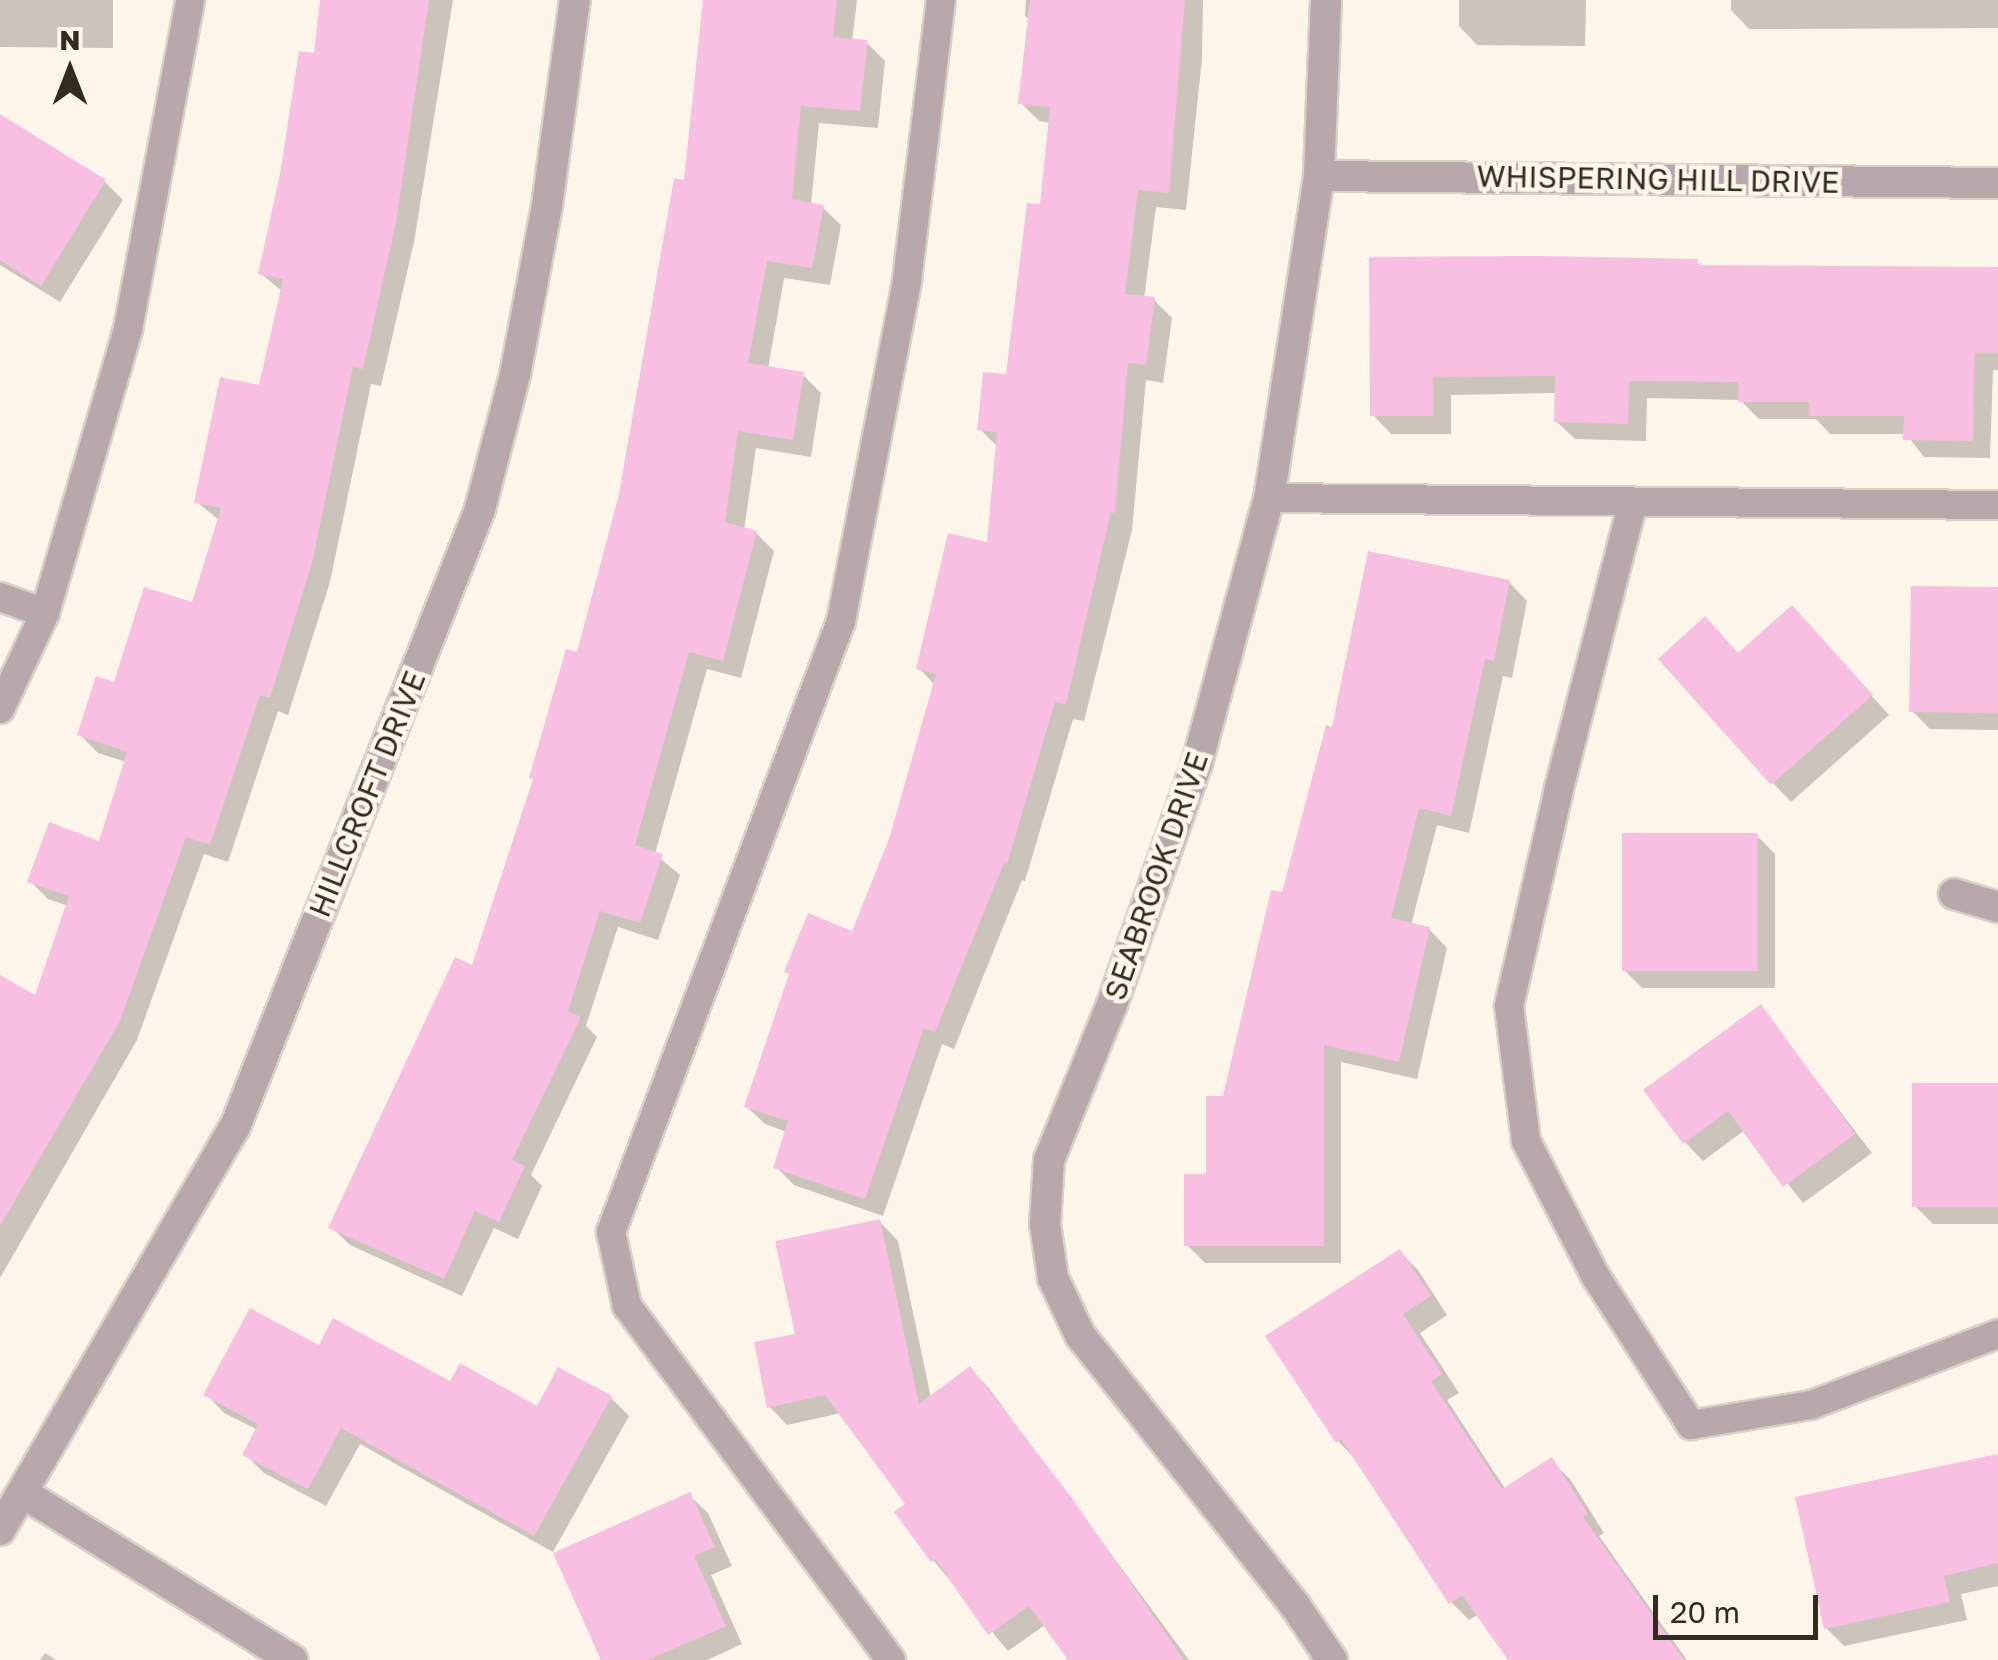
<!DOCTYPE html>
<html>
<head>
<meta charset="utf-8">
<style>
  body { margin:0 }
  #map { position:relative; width:1998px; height:1660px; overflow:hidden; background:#fef5ea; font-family:"Golos Text",sans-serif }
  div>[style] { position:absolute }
  .shadow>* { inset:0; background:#0003 }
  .building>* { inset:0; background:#f7bfe2 }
  .roads { filter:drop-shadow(2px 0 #d9d1c6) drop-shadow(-2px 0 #d9d1c6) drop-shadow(0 2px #d9d1c6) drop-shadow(0 -2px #d9d1c6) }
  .lane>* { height:28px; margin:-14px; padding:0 14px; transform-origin:14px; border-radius:14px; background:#b8a8ac }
  .street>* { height:30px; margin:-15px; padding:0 15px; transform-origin:15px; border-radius:15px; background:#b8a8ac }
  span { translate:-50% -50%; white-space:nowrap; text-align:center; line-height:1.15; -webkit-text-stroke:9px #fef5ea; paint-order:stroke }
  .street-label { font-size:30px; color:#332b20 }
  .north { position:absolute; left:20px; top:20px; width:100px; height:100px; -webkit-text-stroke:8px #fef5ea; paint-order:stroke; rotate:0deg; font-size:28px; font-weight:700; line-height:40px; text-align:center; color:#332b20 }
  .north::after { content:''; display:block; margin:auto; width:35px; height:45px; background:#332b20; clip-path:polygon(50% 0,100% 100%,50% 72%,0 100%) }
  .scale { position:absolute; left:1653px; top:1595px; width:165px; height:45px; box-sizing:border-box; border:5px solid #332b20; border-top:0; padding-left:12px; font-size:30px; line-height:35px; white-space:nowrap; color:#332b20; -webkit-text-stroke:8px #fef5ea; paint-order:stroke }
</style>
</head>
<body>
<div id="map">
  <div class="shadow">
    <i style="clip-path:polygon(0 0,113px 0,113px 48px,0 47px)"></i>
    <i style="clip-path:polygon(322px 0,453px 0,414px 242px,381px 386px,371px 384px,330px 582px,288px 715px,278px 711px,228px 862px,204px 854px,137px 1040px,0 1278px,0 1009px,36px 998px,68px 906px,48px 899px,30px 881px,100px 844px,126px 762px,98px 753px,80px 735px,115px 685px,194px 605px,220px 521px,197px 502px,261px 388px,283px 292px,260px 273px,316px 56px)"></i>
    <i style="clip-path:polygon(707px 0,857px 0,852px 41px,867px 43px,885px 61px,878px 128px,819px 123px,811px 205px,822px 207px,841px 225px,830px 285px,784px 278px,768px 369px,802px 374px,821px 393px,811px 457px,756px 448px,744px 530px,756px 533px,774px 551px,741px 678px,707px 669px,655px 854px,680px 875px,658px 940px,618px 927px,586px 1026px,597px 1037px,531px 1175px,542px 1186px,518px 1239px,494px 1228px,462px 1296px,350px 1245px,331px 1227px,473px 968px,579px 655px,622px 494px,687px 183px)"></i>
    <i style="clip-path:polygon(1026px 0,1203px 0,1202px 59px,1186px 210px,1156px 207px,1144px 299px,1154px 300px,1172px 318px,1163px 383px,1146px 380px,1132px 530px,1084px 721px,1073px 719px,1025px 881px,1022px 880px,954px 1049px,942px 1044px,883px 1216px,794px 1185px,776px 1167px,787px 1132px,765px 1124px,746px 1106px,853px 935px,891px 840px,935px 685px,919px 668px,989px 545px,998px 447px,980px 429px,1008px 377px,1043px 207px,1051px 123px,1039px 121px,1021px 103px,1030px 20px,1025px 16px)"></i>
    <i style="clip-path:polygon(1459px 0,1586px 0,1585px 46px,1477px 45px,1459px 26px)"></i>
    <i style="clip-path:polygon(1731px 0,1998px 0,1998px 28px,1749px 29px,1731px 10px)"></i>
    <i style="clip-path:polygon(0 137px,105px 182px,123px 200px,60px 302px,0 265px)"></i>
    <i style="clip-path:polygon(1372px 260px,1697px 262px,1702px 267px,1998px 270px,1998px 370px,1993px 370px,1990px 458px,1924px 457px,1906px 434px,1830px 434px,1816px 419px,1759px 419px,1740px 400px,1647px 398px,1646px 441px,1575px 439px,1556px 421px,1557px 393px,1451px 395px,1451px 434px,1391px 434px,1373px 415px)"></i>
    <i style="clip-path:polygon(1509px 582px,1527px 601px,1512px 678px,1503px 676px,1469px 833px,1437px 825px,1411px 925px,1429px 929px,1447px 948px,1417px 1079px,1341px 1062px,1341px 1263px,1205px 1263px,1187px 1245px,1209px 1177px,1225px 1098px,1334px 730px)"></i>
    <i style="clip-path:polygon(1998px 590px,1998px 730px,1930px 729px,1912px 711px)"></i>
    <i style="clip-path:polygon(1810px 627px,1889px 715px,1791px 802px,1773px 783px,1739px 656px)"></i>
    <i style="clip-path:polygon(1757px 836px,1775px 854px,1775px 988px,1642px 988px,1624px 970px)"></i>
    <i style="clip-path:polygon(1760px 1007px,1872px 1153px,1803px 1203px,1745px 1130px,1703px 1161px,1685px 1142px)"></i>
    <i style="clip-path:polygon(1998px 1086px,1998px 1224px,1933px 1224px,1915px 1206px)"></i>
    <i style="clip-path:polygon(880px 1222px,898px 1241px,931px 1398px,970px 1369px,988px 1387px,1189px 1660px,1071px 1660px,1045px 1625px,1008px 1651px,933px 1560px,909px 1504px,841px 1413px,787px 1425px,769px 1406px,798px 1336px)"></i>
    <i style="clip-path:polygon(1400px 1252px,1418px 1270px,1447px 1315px,1420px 1333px,1459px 1393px,1447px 1400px,1506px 1490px,1551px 1461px,1570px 1479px,1604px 1533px,1599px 1536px,1687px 1660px,1511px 1660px,1479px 1614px,1469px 1620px,1451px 1602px,1356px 1460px,1338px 1441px)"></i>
    <i style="clip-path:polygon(320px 1348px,538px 1409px,611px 1398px,629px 1416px,553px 1552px,360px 1444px,326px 1506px,264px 1473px,245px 1454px,258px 1430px,224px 1413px,206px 1394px)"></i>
    <i style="clip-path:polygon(1998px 1456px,1998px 1586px,1961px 1594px,1967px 1620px,1844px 1646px,1826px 1628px)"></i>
    <i style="clip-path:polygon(689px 1495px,708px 1513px,732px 1566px,711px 1575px,742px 1644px,707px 1660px,604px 1660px)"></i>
    <i style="clip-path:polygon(45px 1653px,56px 1660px,40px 1660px)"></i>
  </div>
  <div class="building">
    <i style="clip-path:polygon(320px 0,429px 0,396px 222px,363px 369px,353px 367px,312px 563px,270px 698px,260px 695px,210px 845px,186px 837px,120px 1021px,0 1226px,0 975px,35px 995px,69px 896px,27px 882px,49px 822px,99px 841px,127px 752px,77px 735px,96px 676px,114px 682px,144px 587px,192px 602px,221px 508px,194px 503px,220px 377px,259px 385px,283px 279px,258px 274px,280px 174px,299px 51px,314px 53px)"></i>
    <i style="clip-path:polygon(703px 0,837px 0,833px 37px,868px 40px,860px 111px,801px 106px,792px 199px,824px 205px,812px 268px,767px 261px,748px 363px,804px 372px,793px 440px,738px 431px,725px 522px,757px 531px,723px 661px,689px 652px,635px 845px,663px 854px,640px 923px,600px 911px,568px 1011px,581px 1017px,512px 1160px,525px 1166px,499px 1222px,475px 1211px,444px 1279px,328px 1228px,455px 957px,472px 965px,533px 779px,529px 778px,566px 649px,577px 652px,619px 494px,674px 178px,684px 180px)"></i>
    <i style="clip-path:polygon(1030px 0,1185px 0,1169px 193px,1138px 190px,1125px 294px,1155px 297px,1146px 365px,1128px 363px,1115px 513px,1111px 512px,1066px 704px,1055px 702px,1007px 864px,1004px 863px,935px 1032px,924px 1028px,865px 1199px,773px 1168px,788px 1121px,744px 1107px,789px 974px,784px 972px,808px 913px,852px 931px,889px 839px,936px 674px,916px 669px,948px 533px,987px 542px,997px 432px,977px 430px,983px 372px,1006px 374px,1027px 203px,1040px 204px,1050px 107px,1018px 104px)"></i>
    <i style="clip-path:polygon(0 114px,106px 180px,41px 286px,0 260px)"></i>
    <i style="clip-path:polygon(1539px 256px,1698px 259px,1698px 265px,1998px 267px,1998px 353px,1975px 353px,1973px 441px,1903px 440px,1904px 416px,1809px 416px,1809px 402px,1738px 402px,1738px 382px,1629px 381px,1628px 424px,1554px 422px,1555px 376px,1433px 377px,1433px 416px,1370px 416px,1369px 257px)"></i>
    <i style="clip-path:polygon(1368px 551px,1510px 580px,1494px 661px,1485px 659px,1451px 816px,1419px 808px,1391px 918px,1430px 927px,1399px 1062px,1324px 1045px,1324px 1246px,1184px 1246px,1184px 1174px,1206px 1174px,1206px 1096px,1223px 1096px,1271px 890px,1282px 892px,1326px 725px,1332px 727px)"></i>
    <i style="clip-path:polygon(1911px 586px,1998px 587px,1998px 713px,1909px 712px)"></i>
    <i style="clip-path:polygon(1792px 605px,1873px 695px,1771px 785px,1658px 659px,1705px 616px,1738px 653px)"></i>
    <i style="clip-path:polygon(1622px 833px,1758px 833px,1758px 971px,1622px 971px)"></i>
    <i style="clip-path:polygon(1761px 1004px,1855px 1134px,1783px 1187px,1728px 1111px,1683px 1144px,1643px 1090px)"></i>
    <i style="clip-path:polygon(1912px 1083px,1998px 1083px,1998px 1207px,1912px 1207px)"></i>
    <i style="clip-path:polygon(880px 1219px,919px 1404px,970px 1366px,1072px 1498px,1184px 1660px,1068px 1660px,1029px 1606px,988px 1635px,935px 1559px,931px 1562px,894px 1512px,905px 1504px,825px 1395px,767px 1408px,754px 1342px,795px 1334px,775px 1241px)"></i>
    <i style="clip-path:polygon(1400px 1249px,1431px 1296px,1403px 1314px,1442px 1374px,1431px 1381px,1502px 1489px,1552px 1457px,1588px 1514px,1583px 1517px,1684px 1660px,1508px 1660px,1462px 1595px,1449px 1604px,1341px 1439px,1336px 1443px,1265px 1336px)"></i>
    <i style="clip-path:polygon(250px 1308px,319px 1345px,333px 1318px,450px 1381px,460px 1363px,537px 1406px,558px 1367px,612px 1396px,534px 1536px,341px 1428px,308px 1489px,242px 1455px,258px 1424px,203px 1395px)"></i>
    <i style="clip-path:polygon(1998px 1454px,1998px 1563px,1944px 1576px,1950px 1602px,1824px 1629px,1795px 1497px)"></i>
    <i style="clip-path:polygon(690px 1492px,715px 1547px,694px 1556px,726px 1626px,648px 1660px,601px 1660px,553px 1553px)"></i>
  </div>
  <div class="roads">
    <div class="lane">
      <i style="left:1269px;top:498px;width:729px;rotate:0.55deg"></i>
      <i style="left:1633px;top:502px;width:296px;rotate:104.5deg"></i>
      <i style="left:1559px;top:789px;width:223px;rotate:103deg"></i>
      <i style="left:1509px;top:1006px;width:136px;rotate:82.8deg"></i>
      <i style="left:1526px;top:1141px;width:153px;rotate:62.8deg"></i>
      <i style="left:1596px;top:1277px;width:176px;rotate:57.3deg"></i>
      <i style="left:1691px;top:1425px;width:122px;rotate:-9.5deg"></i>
      <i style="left:1811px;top:1405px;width:200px;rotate:-20.8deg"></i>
      <i style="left:0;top:597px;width:48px;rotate:19.6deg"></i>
      <i style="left:0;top:709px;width:106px;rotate:-64.9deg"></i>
      <i style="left:45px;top:613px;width:296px;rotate:-73.7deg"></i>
      <i style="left:128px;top:329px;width:335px;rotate:-79.3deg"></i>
      <i style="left:891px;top:1660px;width:442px;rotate:-126.7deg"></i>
      <i style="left:627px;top:1306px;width:76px;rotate:-102.2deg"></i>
      <i style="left:611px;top:1232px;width:653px;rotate:-69.37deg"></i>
      <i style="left:841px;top:621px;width:347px;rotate:-79deg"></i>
      <i style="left:907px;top:280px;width:282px;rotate:-83.1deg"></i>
    </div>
    <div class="street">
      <i style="left:1326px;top:0;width:176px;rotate:92.3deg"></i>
      <i style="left:1319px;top:176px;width:326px;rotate:98.8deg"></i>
      <i style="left:1269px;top:498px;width:275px;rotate:105.2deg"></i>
      <i style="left:1197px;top:763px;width:256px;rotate:109.4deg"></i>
      <i style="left:1112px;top:1004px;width:168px;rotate:112deg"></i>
      <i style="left:1049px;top:1160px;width:64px;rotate:93.6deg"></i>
      <i style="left:1045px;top:1224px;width:55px;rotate:81.6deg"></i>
      <i style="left:1053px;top:1278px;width:63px;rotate:64.7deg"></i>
      <i style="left:1080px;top:1335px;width:347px;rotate:51.5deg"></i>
      <i style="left:1296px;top:1607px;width:64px;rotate:55.8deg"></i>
      <i style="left:1319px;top:176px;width:679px;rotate:0.59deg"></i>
      <i style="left:1954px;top:894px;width:46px;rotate:16.5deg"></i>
      <i style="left:23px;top:1493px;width:317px;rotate:31.8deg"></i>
      <i style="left:0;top:1530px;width:467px;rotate:-59.8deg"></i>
      <i style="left:235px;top:1127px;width:665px;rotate:-68.37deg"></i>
      <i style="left:480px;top:509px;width:138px;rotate:-75.4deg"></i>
      <i style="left:515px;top:375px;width:172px;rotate:-79.3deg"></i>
      <i style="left:547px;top:206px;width:208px;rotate:-82.3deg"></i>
    </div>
  </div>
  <div class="street-label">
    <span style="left:1658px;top:179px;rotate:1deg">WHISPERING HILL DRIVE</span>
    <span style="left:367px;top:794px;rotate:-68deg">HILLCROFT DRIVE</span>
    <span style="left:1156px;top:876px;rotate:-71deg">SEABROOK DRIVE</span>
  </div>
  <div class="north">N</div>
  <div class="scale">20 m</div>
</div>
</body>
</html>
